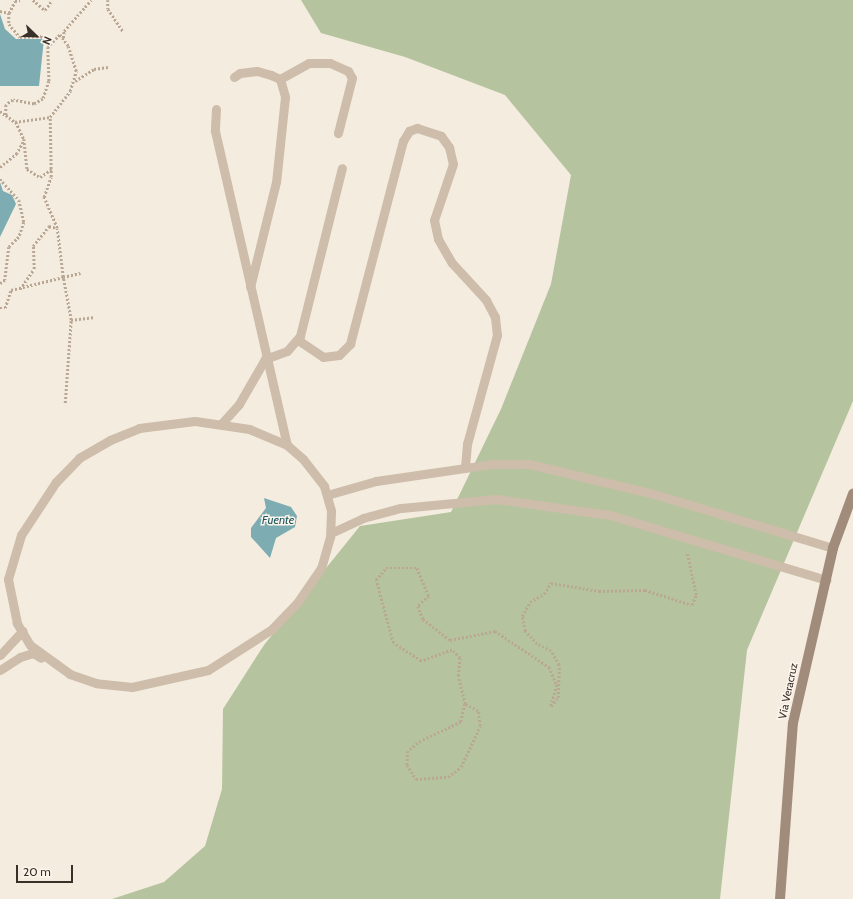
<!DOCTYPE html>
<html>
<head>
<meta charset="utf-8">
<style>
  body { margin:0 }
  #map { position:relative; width:853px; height:899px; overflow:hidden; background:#f4ecdf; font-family:Cabin,sans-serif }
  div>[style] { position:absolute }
  .green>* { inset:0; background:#b5c49e }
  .water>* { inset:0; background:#7dacb2 }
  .path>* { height:2.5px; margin-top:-1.25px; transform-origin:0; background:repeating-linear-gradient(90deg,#b9a794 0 2px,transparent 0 4px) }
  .lane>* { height:9px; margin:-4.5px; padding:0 4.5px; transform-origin:4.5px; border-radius:4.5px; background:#cdbdaa }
  .secondary>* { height:10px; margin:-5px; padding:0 5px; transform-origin:5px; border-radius:5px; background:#a18c7c }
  span { translate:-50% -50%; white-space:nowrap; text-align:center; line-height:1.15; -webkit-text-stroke:3px #fbf5ec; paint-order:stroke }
  .street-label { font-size:11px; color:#3a302a }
  .water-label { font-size:12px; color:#1e555e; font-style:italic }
  .north { position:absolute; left:16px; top:16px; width:40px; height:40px; -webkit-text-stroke:3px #fbf5ec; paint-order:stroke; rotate:113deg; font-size:11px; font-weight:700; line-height:16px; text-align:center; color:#3a302a }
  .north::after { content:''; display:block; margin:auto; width:14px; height:18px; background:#3a302a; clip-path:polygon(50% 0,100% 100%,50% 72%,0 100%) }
  .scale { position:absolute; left:16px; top:865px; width:57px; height:18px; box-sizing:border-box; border:2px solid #3a302a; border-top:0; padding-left:5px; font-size:12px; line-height:14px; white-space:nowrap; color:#3a302a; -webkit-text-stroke:3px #fbf5ec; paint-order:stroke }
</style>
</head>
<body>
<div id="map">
  <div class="green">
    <i style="clip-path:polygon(301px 0,853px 0,853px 401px,747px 650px,720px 899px,112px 899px,164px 882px,205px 846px,222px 789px,223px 709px,264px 645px,360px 526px,451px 512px,501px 409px,551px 284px,571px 175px,505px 95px,405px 57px,321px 33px)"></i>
  </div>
  <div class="water">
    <i style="clip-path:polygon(0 14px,5px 29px,16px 39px,44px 39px,39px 86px,0 86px)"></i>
    <i style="clip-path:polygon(0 182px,3px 191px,12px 195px,16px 204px,0 237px)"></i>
    <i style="clip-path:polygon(264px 498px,291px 507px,297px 516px,295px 527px,276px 538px,270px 558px,251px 537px,251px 528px,266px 508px)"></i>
  </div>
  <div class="path">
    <i style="left:33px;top:0;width:16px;rotate:40deg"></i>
    <i style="left:45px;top:10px;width:12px;rotate:-55deg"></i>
    <i style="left:108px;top:0;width:9px;rotate:90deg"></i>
    <i style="left:108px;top:9px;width:27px;rotate:56deg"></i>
    <i style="left:0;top:11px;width:9px;rotate:13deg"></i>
    <i style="left:9px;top:13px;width:13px;rotate:-63deg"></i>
    <i style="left:15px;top:1px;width:5px;rotate:-11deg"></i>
    <i style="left:9px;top:13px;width:11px;rotate:90deg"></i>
    <i style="left:9px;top:24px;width:17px;rotate:50deg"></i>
    <i style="left:20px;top:37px;width:21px;rotate:-3deg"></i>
    <i style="left:41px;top:36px;width:11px;rotate:38deg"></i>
    <i style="left:63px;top:38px;width:7px;rotate:-82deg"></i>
    <i style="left:64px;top:31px;width:41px;rotate:-48.9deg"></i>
    <i style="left:75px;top:81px;width:22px;rotate:-32deg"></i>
    <i style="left:94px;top:69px;width:14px;rotate:-8deg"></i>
    <i style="left:0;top:111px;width:6px;rotate:39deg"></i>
    <i style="left:16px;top:122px;width:19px;rotate:65deg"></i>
    <i style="left:24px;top:139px;width:30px;rotate:84deg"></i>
    <i style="left:27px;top:169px;width:15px;rotate:32deg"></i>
    <i style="left:40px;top:177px;width:14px;rotate:-34deg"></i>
    <i style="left:0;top:167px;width:21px;rotate:-39deg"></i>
    <i style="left:16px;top:154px;width:16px;rotate:-60deg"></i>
    <i style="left:0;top:179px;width:28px;rotate:48deg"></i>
    <i style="left:19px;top:200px;width:23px;rotate:77deg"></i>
    <i style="left:24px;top:222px;width:16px;rotate:108deg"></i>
    <i style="left:19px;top:237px;width:14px;rotate:135deg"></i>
    <i style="left:9px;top:247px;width:33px;rotate:97deg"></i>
    <i style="left:5px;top:280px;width:6px;rotate:141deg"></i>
    <i style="left:20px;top:289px;width:24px;rotate:-55deg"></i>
    <i style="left:34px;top:269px;width:23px;rotate:-92deg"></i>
    <i style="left:33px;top:246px;width:26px;rotate:-51deg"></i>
    <i style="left:49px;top:226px;width:8px;rotate:14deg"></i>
    <i style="left:0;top:308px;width:5px"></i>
    <i style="left:5px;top:308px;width:19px;rotate:-72deg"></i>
    <i style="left:11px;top:290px;width:54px;rotate:-14deg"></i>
    <i style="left:63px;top:277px;width:49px;rotate:-97deg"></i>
    <i style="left:57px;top:228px;width:34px;rotate:-113deg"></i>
    <i style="left:44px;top:197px;width:21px;rotate:-71deg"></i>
    <i style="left:51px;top:177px;width:60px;rotate:-91deg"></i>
    <i style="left:50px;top:117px;width:33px;rotate:-52deg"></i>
    <i style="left:70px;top:91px;width:21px;rotate:-73deg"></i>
    <i style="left:76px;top:71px;width:26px;rotate:-108deg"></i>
    <i style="left:68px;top:46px;width:14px;rotate:-126deg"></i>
    <i style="left:60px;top:35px;width:17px;rotate:135deg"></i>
    <i style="left:48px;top:47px;width:34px;rotate:88deg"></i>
    <i style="left:49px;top:81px;width:19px;rotate:108deg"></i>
    <i style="left:43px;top:99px;width:10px;rotate:151deg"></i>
    <i style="left:34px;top:104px;width:21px;rotate:-169deg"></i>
    <i style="left:13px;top:100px;width:9px;rotate:144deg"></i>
    <i style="left:6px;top:105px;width:10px;rotate:90deg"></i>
    <i style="left:6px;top:115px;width:11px;rotate:38deg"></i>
    <i style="left:15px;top:122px;width:35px;rotate:-8deg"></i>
    <i style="left:71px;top:320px;width:44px;rotate:-100.5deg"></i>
    <i style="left:63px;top:277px;width:18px;rotate:-13deg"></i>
    <i style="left:65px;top:403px;width:83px;rotate:-85.9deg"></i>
    <i style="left:71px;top:320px;width:24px;rotate:-7deg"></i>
    <i style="left:465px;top:704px;width:18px;rotate:103deg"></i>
    <i style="left:461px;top:722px;width:44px;rotate:154.6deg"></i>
    <i style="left:421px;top:741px;width:16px;rotate:142deg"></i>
    <i style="left:408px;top:751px;width:14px;rotate:94deg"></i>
    <i style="left:407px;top:765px;width:17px;rotate:57deg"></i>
    <i style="left:416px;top:779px;width:32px;rotate:-4deg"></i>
    <i style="left:448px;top:777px;width:16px;rotate:-38deg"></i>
    <i style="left:461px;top:767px;width:45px;rotate:-65.1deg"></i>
    <i style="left:480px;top:726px;width:15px;rotate:-98deg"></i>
    <i style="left:478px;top:711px;width:15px;rotate:-152deg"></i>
    <i style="left:465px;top:704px;width:29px;rotate:-104deg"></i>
    <i style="left:458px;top:676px;width:18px;rotate:-84deg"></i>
    <i style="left:460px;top:658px;width:11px;rotate:-135deg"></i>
    <i style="left:452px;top:650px;width:33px;rotate:160deg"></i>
    <i style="left:421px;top:661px;width:33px;rotate:-147deg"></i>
    <i style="left:393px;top:643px;width:65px;rotate:-105.1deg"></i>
    <i style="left:376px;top:580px;width:16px;rotate:-50deg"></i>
    <i style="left:386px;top:568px;width:31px"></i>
    <i style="left:417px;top:568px;width:30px;rotate:67deg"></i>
    <i style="left:429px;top:596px;width:15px;rotate:138deg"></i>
    <i style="left:418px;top:606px;width:14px;rotate:69deg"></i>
    <i style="left:423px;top:619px;width:34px;rotate:38deg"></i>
    <i style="left:450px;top:640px;width:46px;rotate:-11.3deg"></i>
    <i style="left:495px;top:631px;width:65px;rotate:33.7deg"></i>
    <i style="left:549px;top:667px;width:20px;rotate:66deg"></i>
    <i style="left:557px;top:685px;width:22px;rotate:106deg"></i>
    <i style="left:551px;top:706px;width:11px;rotate:-49deg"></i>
    <i style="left:558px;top:698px;width:33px;rotate:-88deg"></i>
    <i style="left:559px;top:665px;width:16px;rotate:-120deg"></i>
    <i style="left:551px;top:651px;width:16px;rotate:-153deg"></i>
    <i style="left:537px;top:644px;width:18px;rotate:-133deg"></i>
    <i style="left:525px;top:631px;width:15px;rotate:-101deg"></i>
    <i style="left:522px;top:616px;width:16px;rotate:-60deg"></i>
    <i style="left:530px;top:602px;width:16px;rotate:-30deg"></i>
    <i style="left:544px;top:594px;width:13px;rotate:-58deg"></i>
    <i style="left:551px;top:583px;width:49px;rotate:9.5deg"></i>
    <i style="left:599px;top:591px;width:46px;rotate:-1.2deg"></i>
    <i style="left:645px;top:590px;width:49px;rotate:17.7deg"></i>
    <i style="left:692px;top:605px;width:11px;rotate:-68deg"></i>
    <i style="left:696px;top:595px;width:43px;rotate:-102.1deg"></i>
  </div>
  <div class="lane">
    <i style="left:234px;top:77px;width:7px;rotate:-34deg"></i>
    <i style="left:240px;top:73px;width:17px;rotate:-7deg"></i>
    <i style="left:257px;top:71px;width:15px;rotate:16deg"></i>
    <i style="left:271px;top:75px;width:10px;rotate:24deg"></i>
    <i style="left:280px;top:79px;width:19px;rotate:74deg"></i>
    <i style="left:285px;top:97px;width:85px;rotate:96deg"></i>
    <i style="left:276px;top:182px;width:108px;rotate:103.9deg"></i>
    <i style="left:280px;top:79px;width:33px;rotate:-29deg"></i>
    <i style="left:309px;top:63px;width:21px"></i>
    <i style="left:330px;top:63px;width:20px;rotate:24deg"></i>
    <i style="left:348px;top:71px;width:8px;rotate:60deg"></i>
    <i style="left:352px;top:78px;width:57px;rotate:104.3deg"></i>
    <i style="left:216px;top:109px;width:22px;rotate:93deg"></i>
    <i style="left:215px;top:131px;width:322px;rotate:77.1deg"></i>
    <i style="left:298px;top:340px;width:30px;rotate:34deg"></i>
    <i style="left:323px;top:357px;width:16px;rotate:-7deg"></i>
    <i style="left:339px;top:355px;width:16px;rotate:-45deg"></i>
    <i style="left:350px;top:344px;width:210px;rotate:-75.4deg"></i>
    <i style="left:403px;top:141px;width:12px;rotate:-59deg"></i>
    <i style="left:409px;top:131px;width:9px;rotate:-21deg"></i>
    <i style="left:417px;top:128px;width:25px;rotate:18deg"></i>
    <i style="left:441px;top:136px;width:14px;rotate:54deg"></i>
    <i style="left:449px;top:147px;width:17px;rotate:77deg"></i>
    <i style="left:453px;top:164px;width:59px;rotate:108.7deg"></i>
    <i style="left:434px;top:220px;width:19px;rotate:78deg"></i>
    <i style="left:438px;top:239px;width:28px;rotate:60deg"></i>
    <i style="left:452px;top:263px;width:50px;rotate:47.4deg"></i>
    <i style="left:486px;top:300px;width:19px;rotate:62deg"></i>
    <i style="left:495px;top:317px;width:18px;rotate:84deg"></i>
    <i style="left:497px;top:335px;width:113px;rotate:105.4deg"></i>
    <i style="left:467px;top:444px;width:24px;rotate:95deg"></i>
    <i style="left:195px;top:421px;width:55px;rotate:8.4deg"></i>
    <i style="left:249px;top:429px;width:41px;rotate:22.8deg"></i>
    <i style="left:287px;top:445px;width:21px;rotate:41deg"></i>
    <i style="left:303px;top:459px;width:34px;rotate:52deg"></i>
    <i style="left:324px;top:486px;width:26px;rotate:74deg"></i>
    <i style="left:331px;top:511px;width:26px;rotate:92deg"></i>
    <i style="left:330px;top:537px;width:32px;rotate:106deg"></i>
    <i style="left:321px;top:568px;width:42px;rotate:124.4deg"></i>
    <i style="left:297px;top:603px;width:36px;rotate:134deg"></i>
    <i style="left:272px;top:629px;width:76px;rotate:147.4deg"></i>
    <i style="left:208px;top:670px;width:78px;rotate:167.4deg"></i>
    <i style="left:132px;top:687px;width:36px;rotate:-174deg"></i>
    <i style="left:96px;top:683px;width:28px;rotate:-161deg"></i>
    <i style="left:70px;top:674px;width:49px;rotate:-144.1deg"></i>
    <i style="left:30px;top:645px;width:26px;rotate:-121deg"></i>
    <i style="left:17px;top:623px;width:45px;rotate:-101.6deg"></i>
    <i style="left:8px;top:579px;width:46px;rotate:-73.5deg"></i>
    <i style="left:21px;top:535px;width:64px;rotate:-56.6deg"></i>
    <i style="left:56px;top:482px;width:33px;rotate:-46deg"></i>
    <i style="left:79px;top:458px;width:36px;rotate:-30deg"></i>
    <i style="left:110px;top:440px;width:31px;rotate:-22deg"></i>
    <i style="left:139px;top:428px;width:56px;rotate:-7.1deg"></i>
    <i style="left:222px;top:423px;width:25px;rotate:-48deg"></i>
    <i style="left:239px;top:404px;width:52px;rotate:-60deg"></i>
    <i style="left:265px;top:359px;width:23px;rotate:-20deg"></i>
    <i style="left:287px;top:351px;width:20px;rotate:-49deg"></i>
    <i style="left:300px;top:336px;width:173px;rotate:-76deg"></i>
    <i style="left:327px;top:495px;width:51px;rotate:-15.9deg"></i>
    <i style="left:376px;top:481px;width:117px;rotate:-8.3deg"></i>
    <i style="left:492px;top:464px;width:37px"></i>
    <i style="left:529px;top:464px;width:129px;rotate:13.5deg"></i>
    <i style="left:654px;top:494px;width:187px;rotate:16.8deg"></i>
    <i style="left:331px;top:533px;width:35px;rotate:-25deg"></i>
    <i style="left:363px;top:518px;width:39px;rotate:-15deg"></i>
    <i style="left:401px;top:508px;width:96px;rotate:-5.4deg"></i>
    <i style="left:497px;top:499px;width:114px;rotate:8.1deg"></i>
    <i style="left:610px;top:515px;width:226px;rotate:16.7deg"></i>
    <i style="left:0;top:655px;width:33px;rotate:-47deg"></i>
    <i style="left:0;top:670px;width:24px;rotate:-33deg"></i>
    <i style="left:20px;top:657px;width:14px;rotate:-17deg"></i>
    <i style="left:33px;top:653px;width:9px;rotate:32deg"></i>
  </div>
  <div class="secondary">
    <i style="left:780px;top:899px;width:176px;rotate:-85.8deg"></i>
    <i style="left:793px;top:723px;width:180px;rotate:-77.1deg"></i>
    <i style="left:833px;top:548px;width:58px;rotate:-69.7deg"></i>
  </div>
  <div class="street-label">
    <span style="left:788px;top:691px;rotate:-78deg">Vía Veracruz</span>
  </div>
  <div class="water-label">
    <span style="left:278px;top:520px">Fuente</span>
  </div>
  <div class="north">N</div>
  <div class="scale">20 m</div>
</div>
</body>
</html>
